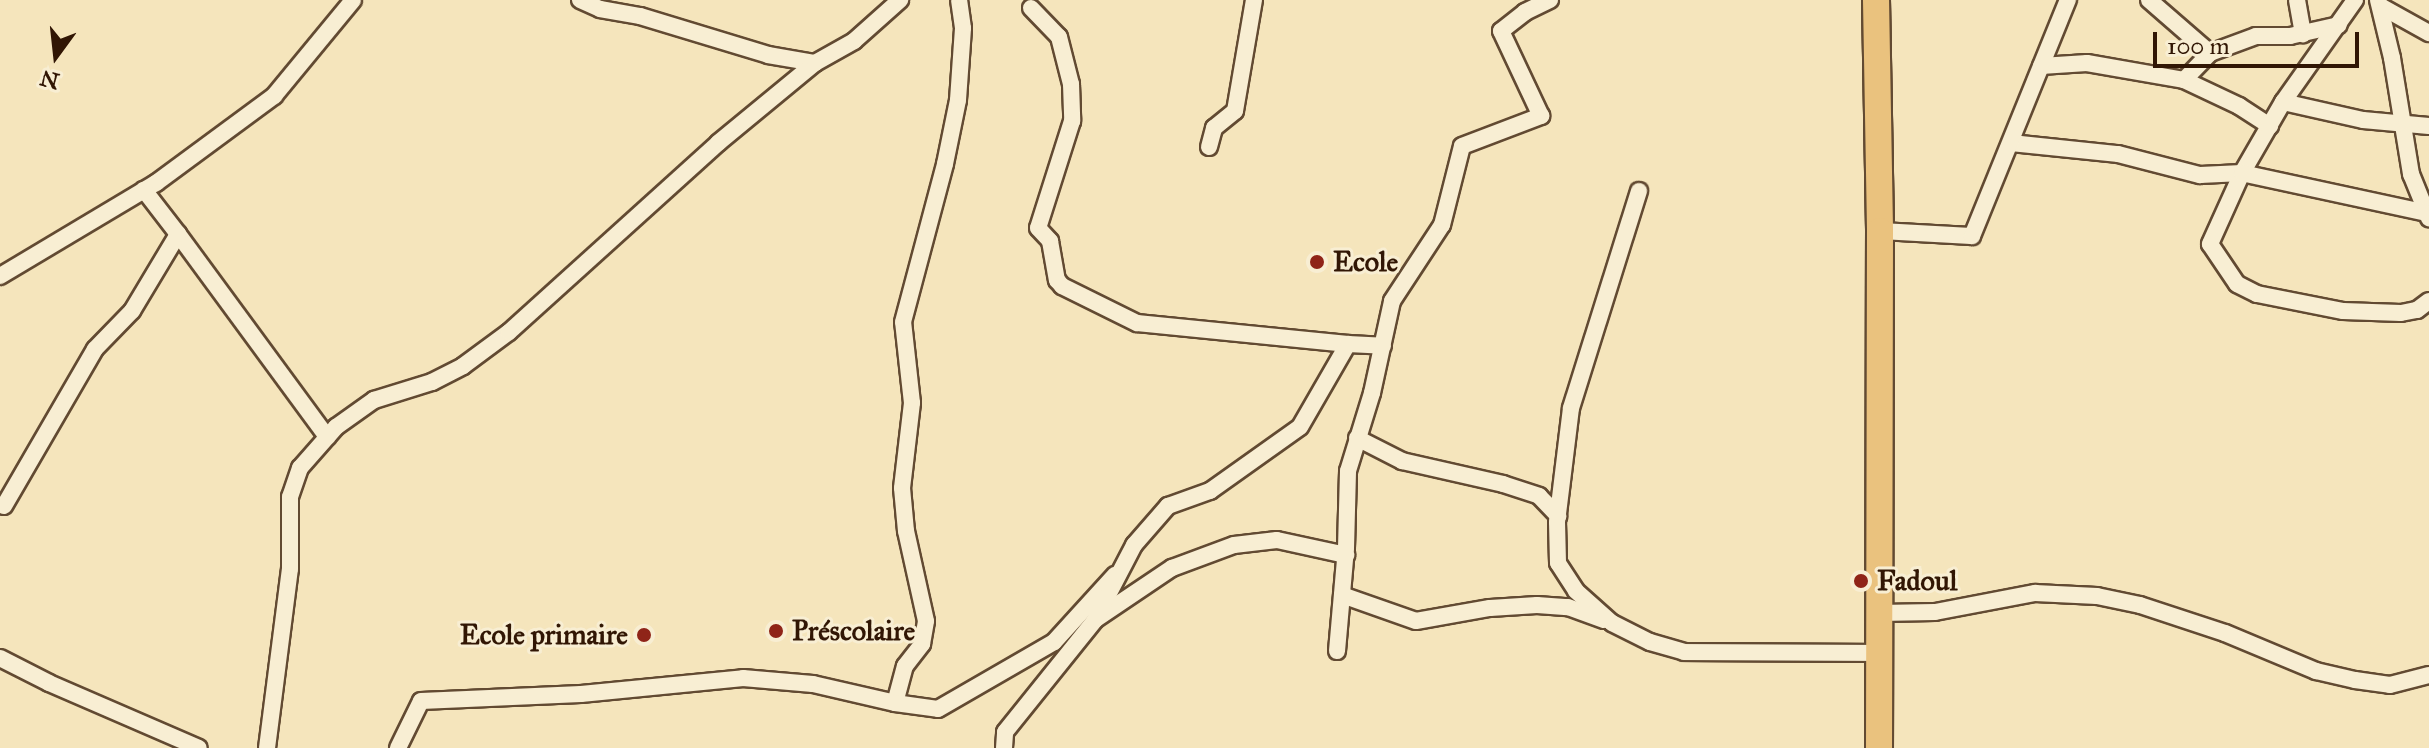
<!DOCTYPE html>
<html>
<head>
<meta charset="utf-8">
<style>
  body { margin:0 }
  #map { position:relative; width:2429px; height:748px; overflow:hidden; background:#f5e5bc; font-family:"IM FELL Great Primer",serif }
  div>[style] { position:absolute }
  .roads { filter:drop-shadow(2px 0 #624a32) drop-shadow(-2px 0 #624a32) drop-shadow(0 2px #624a32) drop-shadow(0 -2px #624a32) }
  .minor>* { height:16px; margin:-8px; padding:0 8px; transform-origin:8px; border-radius:8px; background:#f8eed3 }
  .primary>* { height:26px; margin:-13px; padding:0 13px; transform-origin:13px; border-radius:13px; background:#eac27e }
  .dots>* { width:22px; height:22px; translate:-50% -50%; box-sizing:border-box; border:4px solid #f8eed3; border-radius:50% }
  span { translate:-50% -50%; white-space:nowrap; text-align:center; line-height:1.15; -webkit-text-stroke:6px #f8eed3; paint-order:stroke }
  .poi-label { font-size:28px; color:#311604; font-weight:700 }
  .left { translate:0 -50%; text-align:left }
  .right { translate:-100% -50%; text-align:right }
  .north { position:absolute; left:16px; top:16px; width:80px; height:80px; -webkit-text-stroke:6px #f8eed3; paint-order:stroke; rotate:195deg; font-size:22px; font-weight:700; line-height:32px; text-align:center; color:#311604 }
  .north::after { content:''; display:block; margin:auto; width:28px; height:36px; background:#311604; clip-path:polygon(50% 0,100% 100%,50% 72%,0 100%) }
  .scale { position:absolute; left:2153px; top:32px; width:206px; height:36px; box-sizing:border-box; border:4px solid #311604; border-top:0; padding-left:10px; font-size:24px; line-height:28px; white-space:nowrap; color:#311604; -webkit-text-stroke:6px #f8eed3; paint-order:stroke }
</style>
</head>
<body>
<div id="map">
  <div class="roads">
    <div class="minor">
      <i style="left:580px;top:0;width:22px;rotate:24deg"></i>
      <i style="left:600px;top:9px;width:41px;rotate:9.9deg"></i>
      <i style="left:640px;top:16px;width:134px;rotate:16.9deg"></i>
      <i style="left:768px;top:55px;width:48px;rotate:9.7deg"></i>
      <i style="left:2149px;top:0;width:81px;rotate:41deg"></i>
      <i style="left:2297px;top:0;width:35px;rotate:80deg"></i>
      <i style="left:2355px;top:0;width:125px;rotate:125.2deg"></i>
      <i style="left:2283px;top:102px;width:82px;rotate:120deg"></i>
      <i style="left:2242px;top:173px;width:78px;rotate:114.3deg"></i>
      <i style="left:2210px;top:244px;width:48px;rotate:56deg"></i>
      <i style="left:2237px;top:284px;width:22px;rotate:27deg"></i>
      <i style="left:2257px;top:294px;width:88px;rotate:11.2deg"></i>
      <i style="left:2343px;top:311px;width:58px;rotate:2deg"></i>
      <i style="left:2401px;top:313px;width:16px;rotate:-11deg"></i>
      <i style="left:2417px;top:310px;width:15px;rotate:-37deg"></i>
      <i style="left:2378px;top:0;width:60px;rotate:76.4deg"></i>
      <i style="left:2392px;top:58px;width:118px;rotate:80.7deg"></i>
      <i style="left:2411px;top:174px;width:48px;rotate:67.8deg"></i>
      <i style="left:2382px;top:7px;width:54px;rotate:29deg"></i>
      <i style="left:1031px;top:8px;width:40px;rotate:46deg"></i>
      <i style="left:1059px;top:37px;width:49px;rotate:75.7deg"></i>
      <i style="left:1071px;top:84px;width:37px;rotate:88deg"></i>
      <i style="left:1072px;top:121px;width:112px;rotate:107.6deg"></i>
      <i style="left:1038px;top:228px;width:18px;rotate:47deg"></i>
      <i style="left:1050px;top:241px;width:40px;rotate:80deg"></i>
      <i style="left:1057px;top:280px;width:8px;rotate:50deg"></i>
      <i style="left:1062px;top:286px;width:84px;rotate:26.3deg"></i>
      <i style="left:1137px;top:323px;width:212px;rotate:5.7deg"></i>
      <i style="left:2041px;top:66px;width:46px;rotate:-3.7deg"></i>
      <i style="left:2087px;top:63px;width:98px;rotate:9.9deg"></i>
      <i style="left:2184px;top:80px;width:37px;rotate:-46deg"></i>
      <i style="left:2210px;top:53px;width:49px;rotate:-20.3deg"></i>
      <i style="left:2256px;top:36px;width:34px"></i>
      <i style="left:2290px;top:36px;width:50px;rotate:-12.7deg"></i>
      <i style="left:2184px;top:80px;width:61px;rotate:25.3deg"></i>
      <i style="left:2239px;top:106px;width:37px;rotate:33deg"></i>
      <i style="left:2283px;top:102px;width:82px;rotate:12.7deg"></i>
      <i style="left:2363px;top:120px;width:66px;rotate:5.2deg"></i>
      <i style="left:2011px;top:143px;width:108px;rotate:5.9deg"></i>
      <i style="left:2118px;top:154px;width:85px;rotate:14.4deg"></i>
      <i style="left:2200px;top:175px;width:42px;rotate:-2.7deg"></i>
      <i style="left:2242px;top:173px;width:189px;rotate:12.2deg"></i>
      <i style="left:1209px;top:147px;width:20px;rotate:-75deg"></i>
      <i style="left:1214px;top:128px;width:27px;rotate:-39deg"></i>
      <i style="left:1235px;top:111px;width:113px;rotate:-80.3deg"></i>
      <i style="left:1639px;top:191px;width:227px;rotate:107.4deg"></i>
      <i style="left:1571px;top:408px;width:115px;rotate:97deg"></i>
      <i style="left:1557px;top:522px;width:41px;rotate:88.6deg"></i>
      <i style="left:1558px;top:563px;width:33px;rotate:57deg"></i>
      <i style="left:1576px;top:591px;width:48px;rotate:41.6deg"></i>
      <i style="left:1612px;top:623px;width:42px;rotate:26.6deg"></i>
      <i style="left:1650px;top:642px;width:35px;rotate:16deg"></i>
      <i style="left:1684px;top:652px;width:195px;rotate:0.3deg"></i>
      <i style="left:1880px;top:231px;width:92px;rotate:3.1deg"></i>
      <i style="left:1972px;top:236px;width:255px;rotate:-67.9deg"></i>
      <i style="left:178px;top:234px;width:252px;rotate:53.7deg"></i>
      <i style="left:0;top:276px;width:182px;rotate:-30.8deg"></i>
      <i style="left:156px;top:183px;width:147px;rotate:-36.4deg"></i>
      <i style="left:274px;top:96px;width:124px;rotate:-50.5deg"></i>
      <i style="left:1357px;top:438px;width:51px;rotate:27.1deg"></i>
      <i style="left:1402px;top:461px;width:104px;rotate:12.8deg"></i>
      <i style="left:1503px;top:484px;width:38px;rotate:18deg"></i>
      <i style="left:1539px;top:496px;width:28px;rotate:46deg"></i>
      <i style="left:4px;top:506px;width:181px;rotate:-59.9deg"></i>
      <i style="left:95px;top:349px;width:53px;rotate:-45.8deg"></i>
      <i style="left:132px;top:311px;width:90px;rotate:-59.1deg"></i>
      <i style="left:178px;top:234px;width:56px;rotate:-127.7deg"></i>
      <i style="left:1342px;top:595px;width:78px;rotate:19.4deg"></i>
      <i style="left:1416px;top:621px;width:75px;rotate:-10deg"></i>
      <i style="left:1490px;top:608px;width:47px;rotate:-3.7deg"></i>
      <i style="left:1537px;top:605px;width:31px;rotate:4deg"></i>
      <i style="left:1568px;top:607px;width:38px;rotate:20deg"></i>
      <i style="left:1879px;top:613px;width:56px;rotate:-1deg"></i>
      <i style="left:1935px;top:612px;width:102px;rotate:-10.8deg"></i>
      <i style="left:2035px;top:593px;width:62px;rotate:2.8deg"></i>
      <i style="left:2097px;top:596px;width:44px;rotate:11.8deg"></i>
      <i style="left:2140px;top:605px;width:89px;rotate:18.2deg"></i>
      <i style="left:2225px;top:633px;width:99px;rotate:22.7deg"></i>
      <i style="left:2316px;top:671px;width:40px;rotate:13deg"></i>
      <i style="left:2355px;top:680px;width:35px;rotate:8deg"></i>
      <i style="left:2390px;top:685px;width:40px;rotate:-14.4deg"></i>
      <i style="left:1096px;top:619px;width:92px;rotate:-33.9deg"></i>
      <i style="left:1172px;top:568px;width:66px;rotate:-20.4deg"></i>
      <i style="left:1234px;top:545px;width:43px;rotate:-6.6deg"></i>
      <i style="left:1277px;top:540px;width:71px;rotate:12.3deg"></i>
      <i style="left:1337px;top:651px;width:103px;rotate:-85deg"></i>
      <i style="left:1346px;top:548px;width:77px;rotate:-88.5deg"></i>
      <i style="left:1348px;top:471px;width:82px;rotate:-72.9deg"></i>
      <i style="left:1372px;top:393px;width:94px;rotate:-77.7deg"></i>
      <i style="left:1392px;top:301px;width:91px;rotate:-56.7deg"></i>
      <i style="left:1442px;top:225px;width:81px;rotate:-75.8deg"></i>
      <i style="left:1462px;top:146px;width:85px;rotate:-20.8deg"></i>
      <i style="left:1541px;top:116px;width:94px;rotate:-115.2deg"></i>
      <i style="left:1501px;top:31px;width:31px;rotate:-38deg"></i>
      <i style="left:1525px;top:12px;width:28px;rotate:-26deg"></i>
      <i style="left:0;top:658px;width:55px;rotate:27deg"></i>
      <i style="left:49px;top:683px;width:163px;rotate:23.4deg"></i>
      <i style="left:895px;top:703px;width:38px;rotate:-75deg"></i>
      <i style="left:905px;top:666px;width:28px;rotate:-52deg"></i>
      <i style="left:922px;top:644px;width:23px;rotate:-80deg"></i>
      <i style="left:926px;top:621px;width:92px;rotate:-102.5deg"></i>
      <i style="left:906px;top:531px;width:43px;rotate:-95.3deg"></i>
      <i style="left:902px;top:488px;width:86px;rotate:-83.3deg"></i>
      <i style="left:912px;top:403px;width:81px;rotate:-96.3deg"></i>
      <i style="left:903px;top:322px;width:163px;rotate:-75.1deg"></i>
      <i style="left:945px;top:164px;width:65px;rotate:-78.5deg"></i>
      <i style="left:958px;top:100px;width:72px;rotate:-86deg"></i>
      <i style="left:963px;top:28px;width:28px;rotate:-98deg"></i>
      <i style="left:267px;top:748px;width:180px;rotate:-82.7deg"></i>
      <i style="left:290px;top:569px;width:72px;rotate:-90deg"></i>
      <i style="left:290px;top:497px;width:31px;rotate:-71deg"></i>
      <i style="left:300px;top:468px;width:55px;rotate:-48.7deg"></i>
      <i style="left:336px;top:427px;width:47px;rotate:-35.4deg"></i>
      <i style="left:374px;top:400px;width:61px;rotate:-17.2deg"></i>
      <i style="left:432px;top:382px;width:35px;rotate:-27deg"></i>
      <i style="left:463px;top:366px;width:57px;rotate:-36.5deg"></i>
      <i style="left:509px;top:332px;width:282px;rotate:-42.1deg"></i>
      <i style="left:718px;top:143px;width:126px;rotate:-39.5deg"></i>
      <i style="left:815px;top:63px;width:45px;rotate:-29.4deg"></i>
      <i style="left:854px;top:41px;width:62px;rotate:-41.7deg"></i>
      <i style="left:398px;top:748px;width:52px;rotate:-63.9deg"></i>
      <i style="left:421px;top:701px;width:160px;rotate:-2.5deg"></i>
      <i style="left:581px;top:694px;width:163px;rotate:-5.6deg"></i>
      <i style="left:743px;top:678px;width:70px;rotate:4.9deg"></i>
      <i style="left:813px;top:684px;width:84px;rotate:13deg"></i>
      <i style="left:895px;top:703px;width:43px;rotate:7.9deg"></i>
      <i style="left:938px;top:709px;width:134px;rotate:-30deg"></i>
      <i style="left:1054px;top:642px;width:91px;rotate:-47.7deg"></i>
      <i style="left:1004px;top:748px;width:16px;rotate:-86deg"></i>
      <i style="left:1005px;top:732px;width:144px;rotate:-51.2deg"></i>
      <i style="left:1095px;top:620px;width:85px;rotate:-62.5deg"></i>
      <i style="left:1134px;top:545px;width:52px;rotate:-48.9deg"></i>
      <i style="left:1168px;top:506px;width:45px;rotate:-19.7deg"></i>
      <i style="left:1210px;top:491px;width:110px;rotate:-35.4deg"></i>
      <i style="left:1300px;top:427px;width:96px;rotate:-60deg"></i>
      <i style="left:1348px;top:344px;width:35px;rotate:3deg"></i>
    </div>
    <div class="primary">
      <i style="left:1876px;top:0;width:231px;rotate:89deg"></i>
      <i style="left:1880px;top:231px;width:517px;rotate:90.11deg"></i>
    </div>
  </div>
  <div class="dots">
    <i style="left:1317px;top:262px;background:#8f2418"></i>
    <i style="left:1861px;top:581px;background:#8f2418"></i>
    <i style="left:776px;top:631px;background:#8f2418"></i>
    <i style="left:644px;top:635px;background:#8f2418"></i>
  </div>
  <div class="poi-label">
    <span class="left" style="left:1333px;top:262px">Ecole</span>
    <span class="left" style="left:1877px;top:581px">Fadoul</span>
    <span class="left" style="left:792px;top:631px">Préscolaire</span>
    <span class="right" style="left:628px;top:635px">Ecole primaire</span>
  </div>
  <div class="north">N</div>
  <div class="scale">100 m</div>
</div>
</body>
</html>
